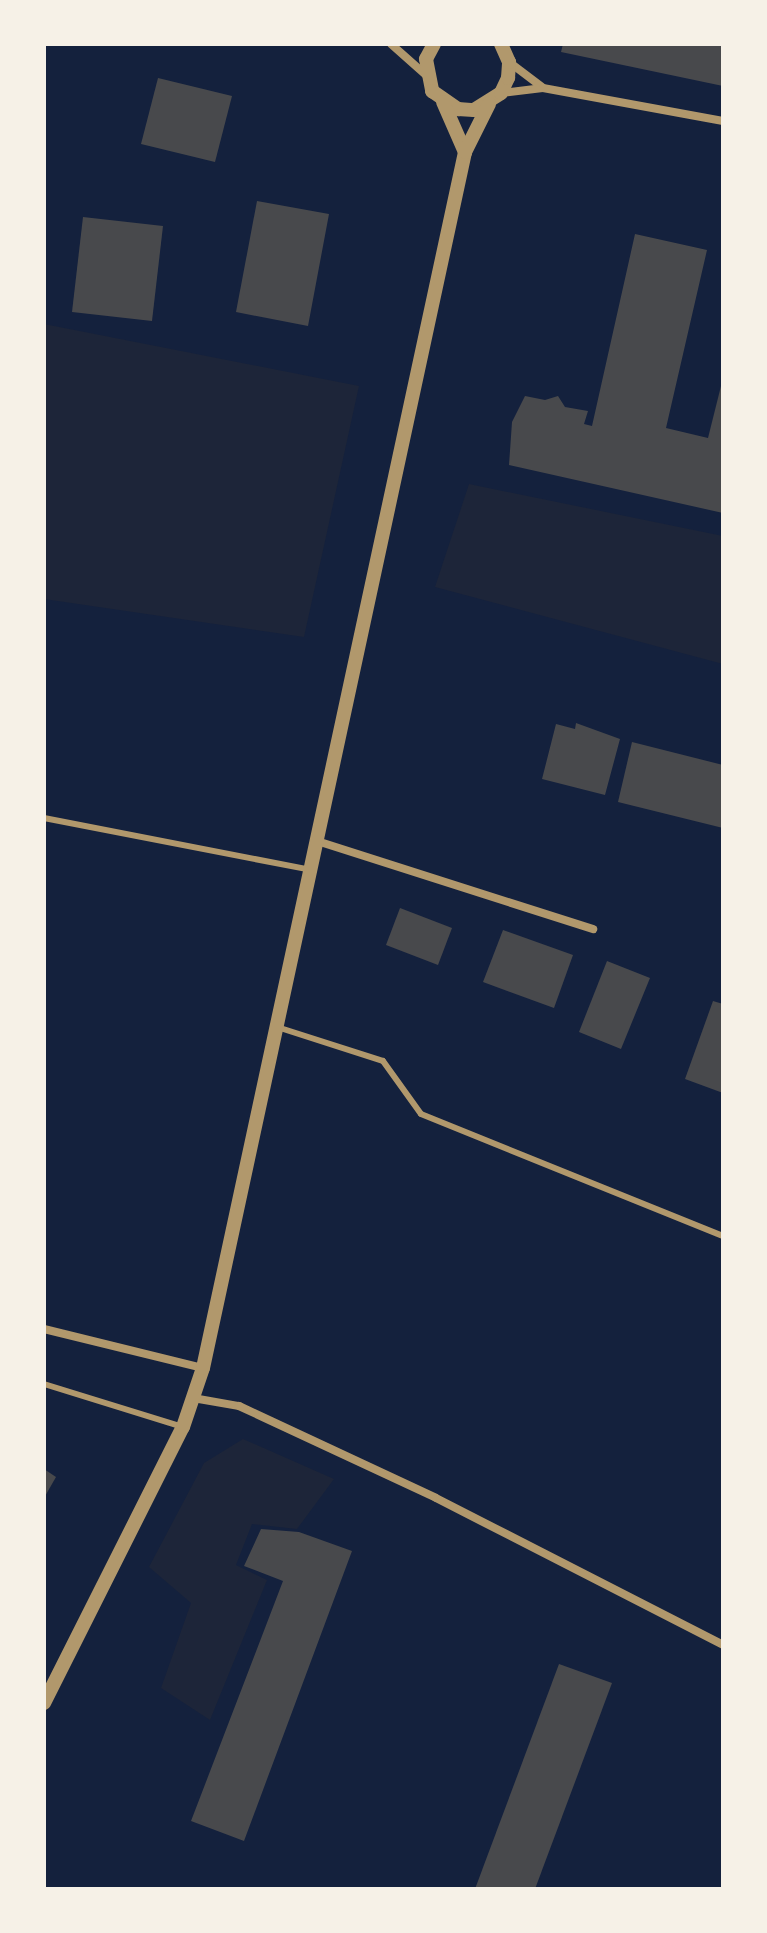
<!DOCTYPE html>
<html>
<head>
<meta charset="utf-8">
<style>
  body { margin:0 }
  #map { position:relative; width:767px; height:1933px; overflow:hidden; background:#14213d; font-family:Montserrat,sans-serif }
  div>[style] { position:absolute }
  .green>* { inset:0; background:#1d2539 }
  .building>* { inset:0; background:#48494c }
  .service>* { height:6px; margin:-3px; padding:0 3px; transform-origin:3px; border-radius:3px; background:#b1986c }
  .minor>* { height:8px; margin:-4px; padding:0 4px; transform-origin:4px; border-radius:4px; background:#b1986c }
  .tertiary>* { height:14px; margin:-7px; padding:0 7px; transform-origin:7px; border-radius:7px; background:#b1986c }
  span { translate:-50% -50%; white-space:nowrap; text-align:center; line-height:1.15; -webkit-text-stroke:8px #f6f1e7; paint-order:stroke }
  .frame { position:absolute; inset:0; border:46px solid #f6f1e7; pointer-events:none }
</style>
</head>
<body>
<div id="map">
  <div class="green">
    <i style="clip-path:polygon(44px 324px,359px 386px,304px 637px,44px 599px)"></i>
    <i style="clip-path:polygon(469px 484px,723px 536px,723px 664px,435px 587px)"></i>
    <i style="clip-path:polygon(243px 1439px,334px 1479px,297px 1529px,252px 1524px,236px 1565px,267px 1580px,210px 1720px,161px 1688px,191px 1603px,149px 1567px,204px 1463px)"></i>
  </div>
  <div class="building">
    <i style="clip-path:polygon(563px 44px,723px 44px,723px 86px,561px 52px)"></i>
    <i style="clip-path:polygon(158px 78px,232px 96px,215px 162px,141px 144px)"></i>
    <i style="clip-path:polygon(257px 201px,329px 214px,308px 326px,236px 312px)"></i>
    <i style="clip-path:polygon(83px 217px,163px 226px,152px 321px,72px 312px)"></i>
    <i style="clip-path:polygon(635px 234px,707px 250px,666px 428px,708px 438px,723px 378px,723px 513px,509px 465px,512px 422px,525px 396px,545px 400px,558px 396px,565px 407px,588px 411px,584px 424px,592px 426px)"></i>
    <i style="clip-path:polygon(576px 723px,620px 739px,605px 795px,542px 779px,556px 724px,575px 729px)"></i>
    <i style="clip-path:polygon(632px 742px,723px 765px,723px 828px,618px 802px)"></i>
    <i style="clip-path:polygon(400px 908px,452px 928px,438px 965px,386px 945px)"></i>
    <i style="clip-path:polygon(503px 930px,573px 955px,554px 1008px,483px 982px)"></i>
    <i style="clip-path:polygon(607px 961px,650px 978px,621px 1049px,579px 1032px)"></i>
    <i style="clip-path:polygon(713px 1001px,723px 1004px,723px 1093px,685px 1079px)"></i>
    <i style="clip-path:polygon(44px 1469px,56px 1477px,44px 1498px)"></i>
    <i style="clip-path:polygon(261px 1529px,299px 1532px,352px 1551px,244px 1841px,191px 1821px,283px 1581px,244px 1566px)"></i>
    <i style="clip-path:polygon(559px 1664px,612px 1683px,535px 1889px,475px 1889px)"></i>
  </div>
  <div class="service">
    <i style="left:44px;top:818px;width:272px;rotate:11deg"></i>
    <i style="left:277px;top:1027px;width:111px;rotate:17.8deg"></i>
    <i style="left:383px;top:1061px;width:65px;rotate:54.4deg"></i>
    <i style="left:421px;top:1114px;width:326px;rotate:22deg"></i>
    <i style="left:44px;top:1384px;width:145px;rotate:17.2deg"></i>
  </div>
  <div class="minor">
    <i style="left:391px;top:44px;width:47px;rotate:41.5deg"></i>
    <i style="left:509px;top:62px;width:41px;rotate:37.1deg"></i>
    <i style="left:501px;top:93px;width:42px;rotate:-6.8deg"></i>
    <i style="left:543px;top:88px;width:183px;rotate:10.4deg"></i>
    <i style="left:317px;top:841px;width:290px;rotate:17.7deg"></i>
    <i style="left:44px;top:1329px;width:164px;rotate:13.8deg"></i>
    <i style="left:193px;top:1398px;width:47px;rotate:9.9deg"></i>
    <i style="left:239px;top:1406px;width:217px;rotate:25deg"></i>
    <i style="left:436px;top:1498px;width:322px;rotate:27.1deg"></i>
  </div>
  <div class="tertiary">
    <i style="left:434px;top:44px;width:17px;rotate:118deg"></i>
    <i style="left:426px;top:59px;width:33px;rotate:79deg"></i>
    <i style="left:432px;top:91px;width:32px;rotate:35deg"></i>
    <i style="left:458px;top:109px;width:16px;rotate:4deg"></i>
    <i style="left:474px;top:110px;width:32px;rotate:-32deg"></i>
    <i style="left:501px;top:93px;width:17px;rotate:-65deg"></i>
    <i style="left:508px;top:78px;width:16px;rotate:-86deg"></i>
    <i style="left:509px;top:62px;width:20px;rotate:-114deg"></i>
    <i style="left:443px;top:102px;width:55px;rotate:66.3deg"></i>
    <i style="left:44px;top:1703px;width:309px;rotate:-63.3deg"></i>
    <i style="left:183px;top:1427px;width:62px;rotate:-71.3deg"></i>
    <i style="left:203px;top:1368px;width:1244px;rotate:-77.84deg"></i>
    <i style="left:465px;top:152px;width:54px;rotate:-63.4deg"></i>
  </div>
  <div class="frame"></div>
</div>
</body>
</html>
